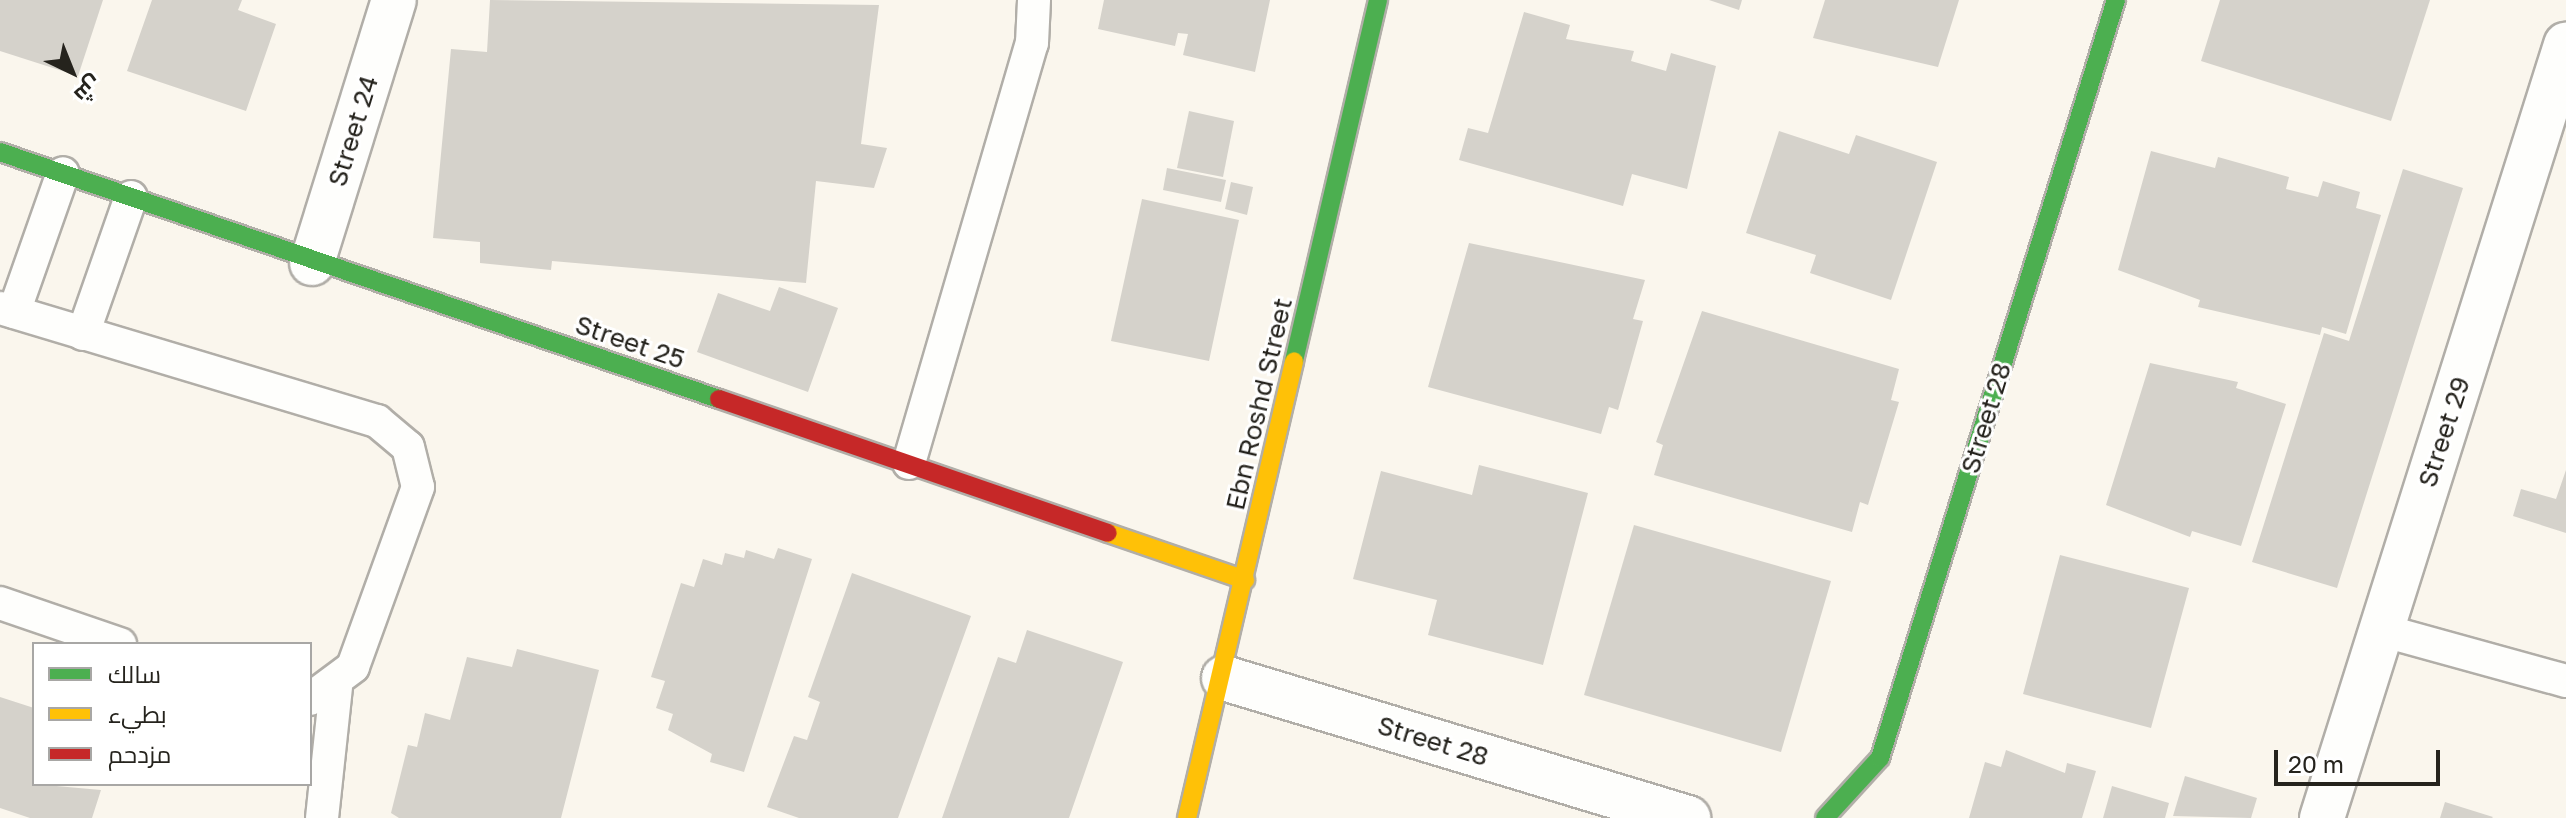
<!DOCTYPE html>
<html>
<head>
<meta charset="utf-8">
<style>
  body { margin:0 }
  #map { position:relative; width:2566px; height:818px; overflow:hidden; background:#faf6ed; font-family:"Golos Text",Cairo,sans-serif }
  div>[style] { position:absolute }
  .building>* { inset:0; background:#d5d2cb }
  .roads { filter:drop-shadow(2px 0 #b1aea8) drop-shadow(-2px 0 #b1aea8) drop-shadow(0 2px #b1aea8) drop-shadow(0 -2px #b1aea8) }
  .lane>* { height:32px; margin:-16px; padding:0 16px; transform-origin:16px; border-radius:16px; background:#fefefc }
  .street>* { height:44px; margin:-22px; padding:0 22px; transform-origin:22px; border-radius:22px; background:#fefefc }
  .fast>* { height:18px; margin:-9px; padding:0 9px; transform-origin:9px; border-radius:9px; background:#4caf50 }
  .slow>* { height:18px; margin:-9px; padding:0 9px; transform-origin:9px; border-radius:9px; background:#ffc107 }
  .jam>* { height:18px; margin:-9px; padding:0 9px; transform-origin:9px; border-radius:9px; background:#c62828 }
  span { translate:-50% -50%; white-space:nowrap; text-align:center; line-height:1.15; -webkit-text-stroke:6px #fff; paint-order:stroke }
  .street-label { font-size:26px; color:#25231d }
  .legend { position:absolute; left:32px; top:642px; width:280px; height:144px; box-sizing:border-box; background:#fff; border:2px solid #a8a7a5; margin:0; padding:10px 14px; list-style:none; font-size:24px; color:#25231d }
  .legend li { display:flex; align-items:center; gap:16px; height:40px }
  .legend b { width:40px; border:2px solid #a8a7a5 }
  .north { position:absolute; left:32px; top:32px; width:80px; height:80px; -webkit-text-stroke:6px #fff; paint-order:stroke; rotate:137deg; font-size:22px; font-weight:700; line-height:32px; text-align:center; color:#25231d }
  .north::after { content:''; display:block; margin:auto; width:28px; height:36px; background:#25231d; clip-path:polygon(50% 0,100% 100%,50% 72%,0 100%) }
  .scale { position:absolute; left:2274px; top:750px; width:166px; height:36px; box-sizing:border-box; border:4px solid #25231d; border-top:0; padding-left:10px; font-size:24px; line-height:28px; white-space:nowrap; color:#25231d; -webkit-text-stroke:6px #fff; paint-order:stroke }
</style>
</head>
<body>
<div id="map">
  <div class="building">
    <i style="clip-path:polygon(0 0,103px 0,78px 76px,0 51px)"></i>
    <i style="clip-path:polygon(152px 0,242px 0,238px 10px,276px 24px,246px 111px,127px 71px)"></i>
    <i style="clip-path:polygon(490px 0,879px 5px,861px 144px,887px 148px,874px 188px,816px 181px,806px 283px,552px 261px,551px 270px,480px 263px,480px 242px,433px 238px,451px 49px,487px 52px)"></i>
    <i style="clip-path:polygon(1104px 0,1270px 0,1255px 72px,1183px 55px,1188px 34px,1178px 33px,1175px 46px,1098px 29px)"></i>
    <i style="clip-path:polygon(1709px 0,1742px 0,1739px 10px)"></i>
    <i style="clip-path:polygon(1825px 0,1959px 0,1938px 67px,1813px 38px)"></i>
    <i style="clip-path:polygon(2220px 0,2430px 0,2391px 121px,2201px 61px)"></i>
    <i style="clip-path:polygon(1524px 12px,1570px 25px,1566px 39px,1634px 51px,1631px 61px,1666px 71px,1671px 53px,1716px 66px,1687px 189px,1632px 174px,1623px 206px,1459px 160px,1468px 128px,1488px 133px)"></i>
    <i style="clip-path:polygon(1189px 111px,1234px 121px,1223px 177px,1177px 168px)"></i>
    <i style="clip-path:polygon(1779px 131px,1849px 154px,1856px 135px,1937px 162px,1891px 300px,1810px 273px,1816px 255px,1746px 233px)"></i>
    <i style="clip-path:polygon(2151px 151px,2215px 168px,2218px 157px,2289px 177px,2286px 189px,2318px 197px,2323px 181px,2360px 192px,2356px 208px,2381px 215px,2346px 334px,2322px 327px,2320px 335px,2198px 307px,2200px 300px,2118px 270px)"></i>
    <i style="clip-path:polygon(1167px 168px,1226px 180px,1221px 202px,1163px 190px)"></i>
    <i style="clip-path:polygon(2403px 169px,2463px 188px,2337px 588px,2252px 562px,2324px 333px,2349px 341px)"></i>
    <i style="clip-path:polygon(1231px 182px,1253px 187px,1247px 215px,1225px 209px)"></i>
    <i style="clip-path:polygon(1142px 199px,1239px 220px,1209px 361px,1111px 341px)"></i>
    <i style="clip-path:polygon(1469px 243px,1645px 280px,1633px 319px,1643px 321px,1618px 410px,1609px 407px,1601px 434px,1428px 387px)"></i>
    <i style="clip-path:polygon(779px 287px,838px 308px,808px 392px,697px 352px,718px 293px,770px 311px)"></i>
    <i style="clip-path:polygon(1702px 311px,1899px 369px,1891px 400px,1899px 402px,1868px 505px,1860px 502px,1852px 532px,1654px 475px,1663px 445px,1656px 442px)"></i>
    <i style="clip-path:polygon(2150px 363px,2238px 382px,2236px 388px,2286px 404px,2241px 546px,2192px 531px,2190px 537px,2106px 505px)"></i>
    <i style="clip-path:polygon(1479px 465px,1588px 493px,1543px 665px,1428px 635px,1437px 600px,1353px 579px,1381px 471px,1472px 495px)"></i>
    <i style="clip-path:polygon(2566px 470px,2566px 533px,2513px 516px,2521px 489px,2556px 499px)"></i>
    <i style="clip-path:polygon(1634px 525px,1831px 581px,1781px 752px,1584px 695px)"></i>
    <i style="clip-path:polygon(778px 548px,812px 559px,744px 772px,710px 762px,712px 754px,668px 730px,673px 714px,656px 708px,665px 681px,651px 677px,681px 583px,694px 587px,703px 559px,722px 565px,725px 553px,744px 558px,746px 550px,774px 559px)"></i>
    <i style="clip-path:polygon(2060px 555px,2189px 588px,2151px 728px,2023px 694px)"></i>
    <i style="clip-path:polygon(852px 573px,971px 616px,898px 818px,799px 818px,767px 807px,794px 736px,807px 740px,820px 702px,808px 697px)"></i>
    <i style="clip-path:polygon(1027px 630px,1123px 662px,1069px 818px,942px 818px,998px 657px,1016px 663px)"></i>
    <i style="clip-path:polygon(517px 649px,599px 670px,561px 818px,399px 818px,391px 813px,408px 745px,417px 747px,425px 713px,450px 720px,467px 657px,512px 667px)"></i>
    <i style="clip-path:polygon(0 697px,34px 708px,34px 784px,101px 790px,92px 818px,30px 818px,0 808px)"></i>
    <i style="clip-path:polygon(2006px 750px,2065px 773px,2067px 763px,2096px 771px,2082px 818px,1969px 818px,1985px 762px,2001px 767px)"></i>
    <i style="clip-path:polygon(2185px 776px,2257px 798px,2251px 818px,2173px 816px)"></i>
    <i style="clip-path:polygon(2112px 786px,2169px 803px,2165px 818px,2103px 818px)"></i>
    <i style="clip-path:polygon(2445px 802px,2493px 817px,2492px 818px,2440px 818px)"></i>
  </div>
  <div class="roads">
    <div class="lane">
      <i style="left:0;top:308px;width:394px;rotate:16.7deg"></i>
      <i style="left:377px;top:421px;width:40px;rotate:40deg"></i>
      <i style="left:408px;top:447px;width:41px;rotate:76deg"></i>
      <i style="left:418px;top:487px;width:191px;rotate:109.9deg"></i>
      <i style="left:353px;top:667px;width:54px;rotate:143.3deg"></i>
      <i style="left:14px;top:312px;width:147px;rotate:-70.6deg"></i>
      <i style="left:83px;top:334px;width:145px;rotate:-70.7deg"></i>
      <i style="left:909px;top:463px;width:438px;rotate:-73.7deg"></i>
      <i style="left:1032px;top:43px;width:43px;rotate:-87.3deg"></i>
      <i style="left:0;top:603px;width:127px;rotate:18.9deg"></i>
      <i style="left:2381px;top:630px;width:192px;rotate:15.4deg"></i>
      <i style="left:322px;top:818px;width:132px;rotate:-83.9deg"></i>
    </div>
    <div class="street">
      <i style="left:312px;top:263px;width:275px;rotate:-72.7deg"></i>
      <i style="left:1224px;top:678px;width:485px;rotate:16.8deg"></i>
      <i style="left:2322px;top:818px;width:811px;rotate:-72.48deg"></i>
    </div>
    <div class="fast">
      <i style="left:0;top:152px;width:760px;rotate:18.96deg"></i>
      <i style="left:1294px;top:361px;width:371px;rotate:-76.9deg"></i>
      <i style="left:1825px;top:818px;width:81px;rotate:-47.5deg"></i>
      <i style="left:1880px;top:758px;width:794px;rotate:-72.71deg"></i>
    </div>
    <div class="slow">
      <i style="left:1108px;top:533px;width:145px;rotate:18.9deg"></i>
      <i style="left:1187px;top:818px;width:469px;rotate:-76.8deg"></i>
    </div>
    <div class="jam">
      <i style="left:719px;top:399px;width:411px;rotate:19deg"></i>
    </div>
  </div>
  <div class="street-label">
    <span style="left:353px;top:131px;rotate:-73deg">Street 24</span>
    <span style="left:630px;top:342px;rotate:19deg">Street 25</span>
    <span style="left:1259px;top:404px;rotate:-77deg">Ebn Roshd Street</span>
    <span style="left:1986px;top:418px;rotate:-73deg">Street 28</span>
    <span style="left:2444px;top:432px;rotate:-72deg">Street 29</span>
    <span style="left:1433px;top:741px;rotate:17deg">Street 28</span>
  </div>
  <ul class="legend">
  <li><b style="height:10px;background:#4caf50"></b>سالك</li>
  <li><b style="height:10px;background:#ffc107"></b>بطيء</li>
  <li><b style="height:10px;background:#c62828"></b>مزدحم</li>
  </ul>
  <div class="north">ش</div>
  <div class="scale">20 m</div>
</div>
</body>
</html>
